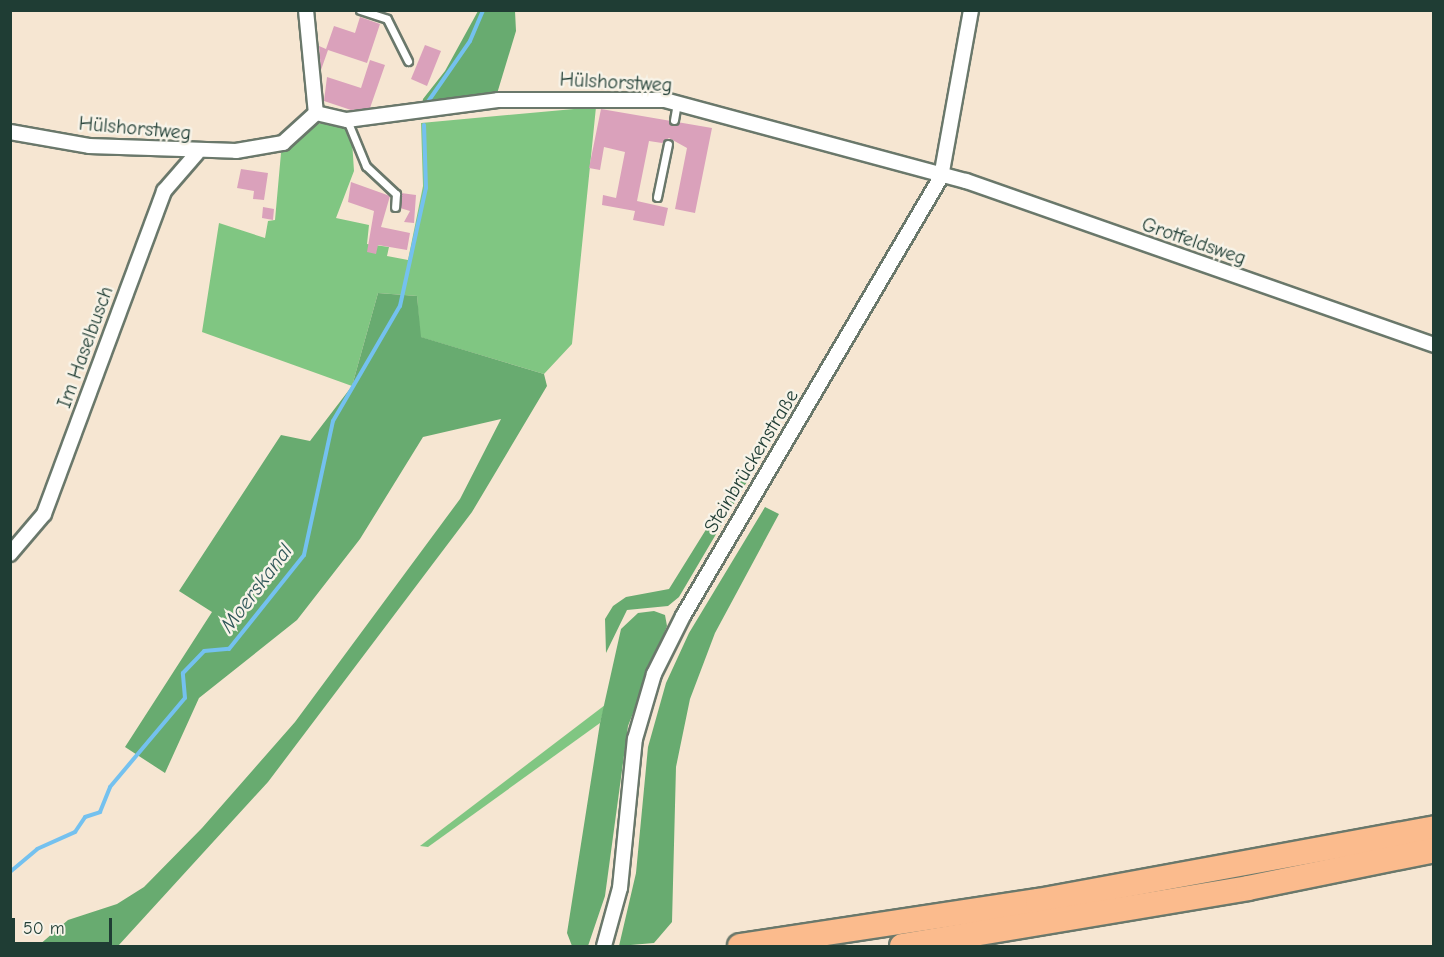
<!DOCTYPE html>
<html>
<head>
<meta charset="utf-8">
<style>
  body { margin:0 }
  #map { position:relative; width:1444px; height:957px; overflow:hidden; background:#f6e6d2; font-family:"Comic Neue",sans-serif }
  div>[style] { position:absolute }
  .green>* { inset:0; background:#80c682 }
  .forest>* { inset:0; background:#68ab70 }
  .stream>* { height:4px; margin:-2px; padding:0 2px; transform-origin:2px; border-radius:2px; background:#74c1ef }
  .building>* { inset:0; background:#daa1bb }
  .roads { filter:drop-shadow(2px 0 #6a786b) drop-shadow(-2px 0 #6a786b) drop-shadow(0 2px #6a786b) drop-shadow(0 -2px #6a786b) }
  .service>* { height:7px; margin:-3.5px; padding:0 3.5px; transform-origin:3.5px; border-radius:3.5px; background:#fff }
  .minor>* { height:14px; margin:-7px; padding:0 7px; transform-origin:7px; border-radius:7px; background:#fff }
  .motorway>* { height:24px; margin:-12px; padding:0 12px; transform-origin:12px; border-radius:12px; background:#fbbb8d }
  span { translate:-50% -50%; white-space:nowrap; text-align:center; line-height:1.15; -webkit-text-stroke:5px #f7f3e8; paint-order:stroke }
  .street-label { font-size:20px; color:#1f3d34 }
  .water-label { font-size:21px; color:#305759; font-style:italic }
  .frame { position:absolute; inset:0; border:12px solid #1f3d34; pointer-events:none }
  .scale { position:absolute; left:12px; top:918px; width:100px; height:27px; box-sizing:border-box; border:3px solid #1f3d34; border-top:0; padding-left:8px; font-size:18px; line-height:21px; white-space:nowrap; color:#1f3d34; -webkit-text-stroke:4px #f7f3e8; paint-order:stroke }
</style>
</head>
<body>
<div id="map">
  <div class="green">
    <i style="clip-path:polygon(596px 107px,572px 344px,544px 374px,420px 337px,417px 296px,378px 293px,352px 386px,202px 332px,219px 223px,265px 238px,268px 221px,275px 220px,281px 153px,311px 123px,351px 125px,354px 171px,336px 218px,369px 225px,367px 244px,389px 247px,387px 256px,408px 260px,423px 186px,421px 123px)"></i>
    <i style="clip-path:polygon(605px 705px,600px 723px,428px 847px,420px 846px)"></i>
  </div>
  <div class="forest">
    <i style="clip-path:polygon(478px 11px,515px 11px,516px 31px,496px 97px,421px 111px,423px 99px,445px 71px)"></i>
    <i style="clip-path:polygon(378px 293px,417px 296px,421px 337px,544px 374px,547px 386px,472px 512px,268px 782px,118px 946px,38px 946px,68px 920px,117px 904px,144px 887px,202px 828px,295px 722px,460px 499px,501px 419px,423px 437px,360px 539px,297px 620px,199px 698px,165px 773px,125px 747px,212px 612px,179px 591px,281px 435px,310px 441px,352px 386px)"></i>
    <i style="clip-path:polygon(755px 468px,679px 597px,668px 606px,627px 610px,606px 653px,605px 619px,613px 606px,626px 597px,669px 589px,743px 470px)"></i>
    <i style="clip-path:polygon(765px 507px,779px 514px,715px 633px,690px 699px,676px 767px,672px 922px,654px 943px,619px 946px,636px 873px,648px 747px,666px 683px,689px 633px)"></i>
    <i style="clip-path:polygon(654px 611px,665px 615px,667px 626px,628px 726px,605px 896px,588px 946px,572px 946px,567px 933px,600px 723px,621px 629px,638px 613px)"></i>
  </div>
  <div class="stream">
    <i style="left:425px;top:106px;width:79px;rotate:-55.3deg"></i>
    <i style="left:470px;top:41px;width:34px;rotate:-67deg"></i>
    <i style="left:10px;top:872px;width:35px;rotate:-40deg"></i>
    <i style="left:37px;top:849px;width:42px;rotate:-24.1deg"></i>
    <i style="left:75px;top:832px;width:18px;rotate:-56deg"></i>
    <i style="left:85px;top:817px;width:16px;rotate:-18deg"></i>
    <i style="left:100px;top:812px;width:27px;rotate:-68deg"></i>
    <i style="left:110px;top:787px;width:116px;rotate:-49.9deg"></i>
    <i style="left:185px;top:698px;width:25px;rotate:-95deg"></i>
    <i style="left:183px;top:673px;width:30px;rotate:-46deg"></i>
    <i style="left:204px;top:651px;width:25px;rotate:-5deg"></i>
    <i style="left:229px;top:649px;width:120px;rotate:-51.4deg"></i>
    <i style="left:304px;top:555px;width:137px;rotate:-77.8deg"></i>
    <i style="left:333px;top:421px;width:133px;rotate:-59.8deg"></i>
    <i style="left:400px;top:306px;width:121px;rotate:-77.6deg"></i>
    <i style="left:426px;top:188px;width:63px;rotate:-91.8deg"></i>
  </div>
  <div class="building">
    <i style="clip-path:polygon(360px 17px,380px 24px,367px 63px,328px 50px,321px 70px,319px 46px,326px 49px,334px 26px,355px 33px)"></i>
    <i style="clip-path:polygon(425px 45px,441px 51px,427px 86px,411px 79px)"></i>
    <i style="clip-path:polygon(370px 60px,385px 65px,370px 108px,351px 110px,324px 101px,327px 77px,361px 88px)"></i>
    <i style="clip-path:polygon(601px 109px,712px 128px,695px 213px,675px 209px,687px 148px,669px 138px,662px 143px,649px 141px,637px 201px,668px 208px,664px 226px,633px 220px,635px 211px,602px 205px,603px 195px,616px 198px,625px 152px,604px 147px,600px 170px,589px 168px)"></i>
    <i style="clip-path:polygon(241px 169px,268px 173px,264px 200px,253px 199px,254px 191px,237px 188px)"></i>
    <i style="clip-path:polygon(351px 182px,390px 196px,381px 227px,410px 233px,407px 250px,378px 245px,376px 254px,367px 252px,374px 211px,348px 202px)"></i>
    <i style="clip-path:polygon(401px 193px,416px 195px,414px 223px,404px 222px,410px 211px,400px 208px)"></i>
    <i style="clip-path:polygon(263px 207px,274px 209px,273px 220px,262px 218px)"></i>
  </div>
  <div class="roads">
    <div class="service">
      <i style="left:360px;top:10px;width:28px;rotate:18deg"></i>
      <i style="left:387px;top:19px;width:47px;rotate:63.4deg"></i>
      <i style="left:347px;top:120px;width:50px;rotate:67.6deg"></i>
      <i style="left:366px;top:166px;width:41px;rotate:43deg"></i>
      <i style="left:396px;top:194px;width:13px;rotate:94deg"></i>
      <i style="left:674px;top:120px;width:17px;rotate:-80deg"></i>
      <i style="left:657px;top:197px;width:54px;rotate:-78.3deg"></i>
    </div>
    <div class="minor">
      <i style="left:306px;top:10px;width:103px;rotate:84.5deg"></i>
      <i style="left:316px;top:113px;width:32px;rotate:13deg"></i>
      <i style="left:347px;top:120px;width:152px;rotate:-7.5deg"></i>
      <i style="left:498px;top:100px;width:167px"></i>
      <i style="left:665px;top:100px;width:312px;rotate:15.1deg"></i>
      <i style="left:966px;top:181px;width:496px;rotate:19.3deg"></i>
      <i style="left:10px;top:132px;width:80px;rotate:10deg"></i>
      <i style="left:89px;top:146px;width:147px;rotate:1.9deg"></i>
      <i style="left:236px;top:151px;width:48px;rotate:-9.7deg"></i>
      <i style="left:283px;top:143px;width:45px;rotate:-42.3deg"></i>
      <i style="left:10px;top:554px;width:52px;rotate:-49.6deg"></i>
      <i style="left:44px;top:514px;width:345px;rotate:-69.6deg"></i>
      <i style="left:164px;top:191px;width:50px;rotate:-49deg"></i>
      <i style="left:604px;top:946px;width:60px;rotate:-74.6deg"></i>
      <i style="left:620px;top:888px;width:150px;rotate:-84.3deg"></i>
      <i style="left:635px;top:739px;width:68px;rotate:-73.7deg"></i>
      <i style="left:654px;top:674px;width:65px;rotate:-63.4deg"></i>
      <i style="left:683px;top:616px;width:509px;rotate:-59.56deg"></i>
      <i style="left:941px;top:177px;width:170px;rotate:-79.8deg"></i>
    </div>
    <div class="motorway">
      <i style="left:740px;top:946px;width:301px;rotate:-8.6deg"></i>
      <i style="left:1038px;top:901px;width:403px;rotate:-10.4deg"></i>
      <i style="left:902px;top:946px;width:351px;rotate:-9.5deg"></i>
      <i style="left:1248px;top:888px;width:190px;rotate:-11.5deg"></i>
    </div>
  </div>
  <div class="street-label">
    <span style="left:616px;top:82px;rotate:3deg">Hülshorstweg</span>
    <span style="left:135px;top:128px;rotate:5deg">Hülshorstweg</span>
    <span style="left:1194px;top:241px;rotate:19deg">Grotfeldsweg</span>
    <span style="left:85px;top:347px;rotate:-70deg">Im Haselbusch</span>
    <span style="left:751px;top:461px;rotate:-59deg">Steinbrückenstraße</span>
  </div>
  <div class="water-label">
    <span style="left:256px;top:588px;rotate:-53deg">Moerskanal</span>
  </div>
  <div class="frame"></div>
  <div class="scale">50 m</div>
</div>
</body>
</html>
